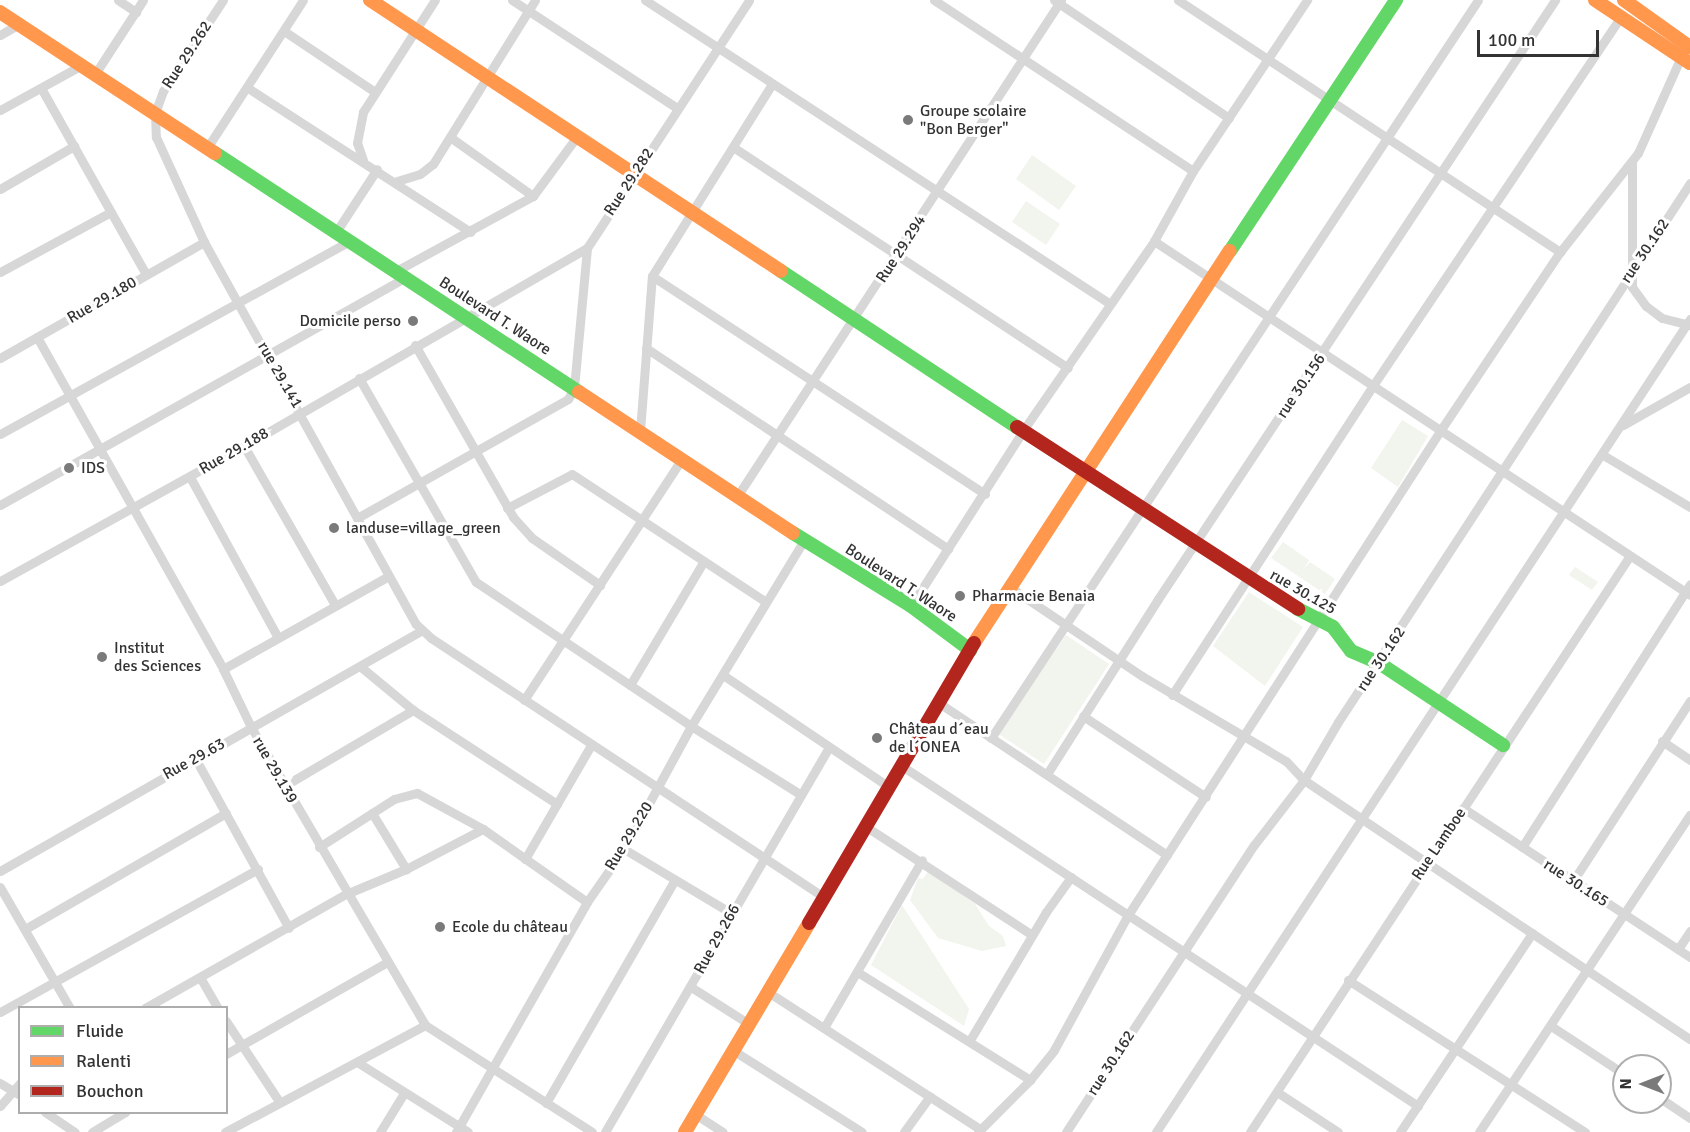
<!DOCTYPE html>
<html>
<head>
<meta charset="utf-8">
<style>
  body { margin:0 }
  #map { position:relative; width:1690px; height:1132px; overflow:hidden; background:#fff; font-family:Signika,sans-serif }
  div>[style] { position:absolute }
  .green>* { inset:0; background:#f1f5ed }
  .street>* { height:9px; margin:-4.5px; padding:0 4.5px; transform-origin:4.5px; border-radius:4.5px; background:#d7d7d7 }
  .fast>* { height:14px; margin:-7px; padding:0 7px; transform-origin:7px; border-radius:7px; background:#63d668 }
  .slow>* { height:14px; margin:-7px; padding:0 7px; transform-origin:7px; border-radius:7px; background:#ff974d }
  .jam>* { height:14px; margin:-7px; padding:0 7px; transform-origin:7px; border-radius:7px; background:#b3261e }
  .dots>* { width:16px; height:16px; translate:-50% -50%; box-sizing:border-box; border:3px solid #fff; border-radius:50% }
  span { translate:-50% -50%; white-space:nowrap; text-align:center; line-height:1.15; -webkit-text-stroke:6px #fff; paint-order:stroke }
  .street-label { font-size:16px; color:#333 }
  .poi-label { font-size:16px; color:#333 }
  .left { translate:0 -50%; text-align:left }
  .right { translate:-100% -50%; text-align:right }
  .legend { position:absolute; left:18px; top:1006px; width:210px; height:108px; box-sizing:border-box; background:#fff; border:2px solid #adadad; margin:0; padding:8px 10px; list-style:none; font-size:18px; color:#333 }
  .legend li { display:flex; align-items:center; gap:12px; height:30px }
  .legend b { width:30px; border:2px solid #adadad }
  .north { position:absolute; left:1612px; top:1054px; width:60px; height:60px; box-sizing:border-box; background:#fff; border:2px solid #adadad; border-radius:50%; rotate:270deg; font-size:16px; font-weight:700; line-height:24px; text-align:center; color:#333 }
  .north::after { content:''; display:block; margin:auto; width:21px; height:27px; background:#7a7a7a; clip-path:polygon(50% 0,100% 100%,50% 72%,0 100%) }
  .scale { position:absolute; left:1477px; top:30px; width:122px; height:27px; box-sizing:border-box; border:3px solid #333; border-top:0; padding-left:8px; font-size:18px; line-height:21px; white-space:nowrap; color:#333; -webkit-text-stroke:4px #fff; paint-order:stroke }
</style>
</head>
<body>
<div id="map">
  <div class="green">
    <i style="clip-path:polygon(1032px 155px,1076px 186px,1059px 210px,1016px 179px)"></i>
    <i style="clip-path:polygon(1026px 201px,1060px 224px,1046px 245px,1012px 222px)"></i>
    <i style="clip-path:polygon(1402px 420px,1428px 436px,1398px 487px,1371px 468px)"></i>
    <i style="clip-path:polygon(1283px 542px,1309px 560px,1303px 570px,1310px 562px,1335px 579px,1325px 594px,1271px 558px)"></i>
    <i style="clip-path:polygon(1575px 567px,1598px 582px,1592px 590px,1569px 575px)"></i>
    <i style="clip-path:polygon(1249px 592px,1303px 627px,1265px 686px,1213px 646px)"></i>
    <i style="clip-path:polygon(1066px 635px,1109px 664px,1044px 764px,997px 733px)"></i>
    <i style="clip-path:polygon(928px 871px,975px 904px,989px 926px,1003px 936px,1006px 946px,982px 951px,938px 938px,910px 900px,918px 878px,923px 879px)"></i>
    <i style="clip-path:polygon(902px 905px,969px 1009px,964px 1026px,871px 965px)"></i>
  </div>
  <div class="street">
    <i style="left:118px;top:0;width:22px;rotate:34deg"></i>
    <i style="left:223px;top:0;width:109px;rotate:123.4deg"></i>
    <i style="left:163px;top:91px;width:23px;rotate:110deg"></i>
    <i style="left:155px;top:113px;width:24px;rotate:88deg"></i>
    <i style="left:156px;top:137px;width:115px;rotate:65.4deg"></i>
    <i style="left:204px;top:242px;width:437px;rotate:61deg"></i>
    <i style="left:416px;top:624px;width:21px;rotate:43deg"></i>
    <i style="left:431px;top:638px;width:469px;rotate:33.4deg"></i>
    <i style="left:512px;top:0;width:197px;rotate:33.2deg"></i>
    <i style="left:645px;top:0;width:554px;rotate:33.15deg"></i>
    <i style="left:934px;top:0;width:310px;rotate:33.4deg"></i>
    <i style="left:1054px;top:0;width:211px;rotate:34deg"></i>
    <i style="left:1178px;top:0;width:458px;rotate:33.4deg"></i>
    <i style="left:284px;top:31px;width:110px;rotate:33.8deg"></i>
    <i style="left:0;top:35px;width:22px;rotate:-30deg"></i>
    <i style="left:95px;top:74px;width:88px;rotate:-57deg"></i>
    <i style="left:41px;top:88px;width:214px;rotate:60.6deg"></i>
    <i style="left:248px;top:88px;width:265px;rotate:32.9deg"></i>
    <i style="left:0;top:110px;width:94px;rotate:-28.8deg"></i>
    <i style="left:450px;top:137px;width:102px;rotate:35.4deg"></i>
    <i style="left:733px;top:147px;width:401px;rotate:33.4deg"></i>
    <i style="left:207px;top:148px;width:176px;rotate:-57deg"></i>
    <i style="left:363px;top:160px;width:18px;rotate:-109deg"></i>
    <i style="left:357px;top:143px;width:32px;rotate:-79deg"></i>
    <i style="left:363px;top:112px;width:133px;rotate:-57.3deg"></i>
    <i style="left:1632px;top:163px;width:124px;rotate:90deg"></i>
    <i style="left:1632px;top:287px;width:24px;rotate:54deg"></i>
    <i style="left:1646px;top:306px;width:20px;rotate:37deg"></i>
    <i style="left:1662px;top:318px;width:29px;rotate:14deg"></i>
    <i style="left:397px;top:181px;width:24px;rotate:-17deg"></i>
    <i style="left:420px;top:174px;width:16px;rotate:-38deg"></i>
    <i style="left:433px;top:164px;width:193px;rotate:-58.1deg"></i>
    <i style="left:0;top:189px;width:86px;rotate:-30.2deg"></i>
    <i style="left:336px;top:232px;width:75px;rotate:-56.9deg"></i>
    <i style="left:1154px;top:241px;width:642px;rotate:33.44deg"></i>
    <i style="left:396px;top:271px;width:156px;rotate:-28.7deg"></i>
    <i style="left:533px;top:196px;width:76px;rotate:-53.6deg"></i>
    <i style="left:0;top:272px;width:126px;rotate:-28.4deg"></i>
    <i style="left:652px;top:276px;width:398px;rotate:33.2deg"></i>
    <i style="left:37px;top:337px;width:381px;rotate:60.7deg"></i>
    <i style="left:223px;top:669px;width:64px;rotate:64.2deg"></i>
    <i style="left:251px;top:727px;width:345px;rotate:59.7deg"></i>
    <i style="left:425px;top:1025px;width:198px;rotate:32.6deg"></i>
    <i style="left:415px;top:345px;width:198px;rotate:60.3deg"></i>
    <i style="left:513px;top:517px;width:28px;rotate:48deg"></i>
    <i style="left:532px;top:538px;width:83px;rotate:34.7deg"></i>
    <i style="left:646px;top:348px;width:363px;rotate:33.6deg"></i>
    <i style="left:0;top:358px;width:235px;rotate:-29.6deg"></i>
    <i style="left:359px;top:378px;width:235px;rotate:60.2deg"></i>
    <i style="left:476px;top:582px;width:259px;rotate:33.8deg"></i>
    <i style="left:691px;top:726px;width:128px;rotate:32deg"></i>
    <i style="left:1623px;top:425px;width:77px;rotate:-29.6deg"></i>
    <i style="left:640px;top:431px;width:155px;rotate:-85.6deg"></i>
    <i style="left:652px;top:276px;width:226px;rotate:-58deg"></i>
    <i style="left:0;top:434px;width:400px;rotate:-28.9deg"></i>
    <i style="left:244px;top:446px;width:183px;rotate:60.2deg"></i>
    <i style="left:1603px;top:455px;width:101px;rotate:30.9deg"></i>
    <i style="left:190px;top:477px;width:183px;rotate:61.3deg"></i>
    <i style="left:738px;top:495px;width:591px;rotate:-56.87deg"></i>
    <i style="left:0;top:505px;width:466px;rotate:-29.3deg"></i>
    <i style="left:507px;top:508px;width:73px;rotate:-27.6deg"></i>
    <i style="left:572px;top:474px;width:232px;rotate:33.4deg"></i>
    <i style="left:357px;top:518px;width:242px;rotate:-29.4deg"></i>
    <i style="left:568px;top:399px;width:13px;rotate:-61deg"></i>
    <i style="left:574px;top:388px;width:141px;rotate:-84.7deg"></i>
    <i style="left:587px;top:248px;width:296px;rotate:-56.8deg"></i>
    <i style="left:0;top:581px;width:279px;rotate:-29deg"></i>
    <i style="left:244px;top:446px;width:396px;rotate:-30deg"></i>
    <i style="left:1011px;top:588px;width:158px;rotate:33.9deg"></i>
    <i style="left:1142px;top:676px;width:167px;rotate:30.6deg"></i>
    <i style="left:1286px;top:761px;width:26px;rotate:47deg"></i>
    <i style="left:1304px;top:780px;width:465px;rotate:33.9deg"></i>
    <i style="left:911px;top:606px;width:210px;rotate:-57.4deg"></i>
    <i style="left:1024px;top:429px;width:229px;rotate:-55.3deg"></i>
    <i style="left:1154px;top:241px;width:80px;rotate:-60.9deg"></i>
    <i style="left:1193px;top:171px;width:206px;rotate:-56.3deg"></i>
    <i style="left:361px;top:667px;width:67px;rotate:39.6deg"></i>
    <i style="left:413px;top:710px;width:172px;rotate:33.1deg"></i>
    <i style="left:223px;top:669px;width:190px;rotate:-29.3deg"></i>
    <i style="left:723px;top:675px;width:200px;rotate:34deg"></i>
    <i style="left:630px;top:685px;width:144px;rotate:-59.2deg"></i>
    <i style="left:1172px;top:695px;width:367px;rotate:-57deg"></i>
    <i style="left:1372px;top:387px;width:446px;rotate:-56.1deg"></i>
    <i style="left:524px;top:700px;width:288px;rotate:-56.8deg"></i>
    <i style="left:939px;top:703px;width:274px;rotate:33.7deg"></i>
    <i style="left:1083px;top:716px;width:147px;rotate:33.4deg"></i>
    <i style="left:991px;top:738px;width:884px;rotate:-56.58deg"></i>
    <i style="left:1662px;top:741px;width:34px;rotate:34deg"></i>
    <i style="left:195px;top:758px;width:194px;rotate:61.1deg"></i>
    <i style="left:902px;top:766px;width:618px;rotate:33.38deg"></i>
    <i style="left:1047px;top:774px;width:207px;rotate:-57.6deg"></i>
    <i style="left:1158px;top:599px;width:719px;rotate:-56.46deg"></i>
    <i style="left:284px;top:786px;width:150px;rotate:-30.5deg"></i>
    <i style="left:1463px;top:808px;width:272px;rotate:33.3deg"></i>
    <i style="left:372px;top:813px;width:66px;rotate:58.7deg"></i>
    <i style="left:865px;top:826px;width:199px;rotate:33.1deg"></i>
    <i style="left:319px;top:847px;width:89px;rotate:-32.6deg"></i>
    <i style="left:394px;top:799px;width:24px;rotate:-15deg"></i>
    <i style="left:417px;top:793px;width:75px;rotate:28.6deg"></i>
    <i style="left:1522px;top:847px;width:312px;rotate:-57.4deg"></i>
    <i style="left:624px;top:849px;width:125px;rotate:30.9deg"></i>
    <i style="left:525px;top:859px;width:132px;rotate:-59.9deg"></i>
    <i style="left:0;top:871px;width:485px;rotate:-29.7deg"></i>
    <i style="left:1573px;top:881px;width:215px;rotate:-57deg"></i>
    <i style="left:0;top:887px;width:140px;rotate:60deg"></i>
    <i style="left:25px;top:929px;width:232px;rotate:-30deg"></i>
    <i style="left:1678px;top:949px;width:22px;rotate:-56deg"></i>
    <i style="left:859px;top:973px;width:202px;rotate:32deg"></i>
    <i style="left:201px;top:979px;width:34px;rotate:60deg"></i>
    <i style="left:1348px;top:980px;width:282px;rotate:32.7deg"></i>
    <i style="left:691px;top:987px;width:69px;rotate:32.5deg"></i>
    <i style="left:768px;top:992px;width:252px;rotate:32.9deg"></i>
    <i style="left:145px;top:1008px;width:231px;rotate:-29.6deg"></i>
    <i style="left:346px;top:894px;width:65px;rotate:-22.6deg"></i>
    <i style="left:406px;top:869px;width:87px;rotate:-27.5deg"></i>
    <i style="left:483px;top:829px;width:127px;rotate:35.1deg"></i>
    <i style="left:0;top:1012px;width:295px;rotate:-29deg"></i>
    <i style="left:226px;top:1021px;width:95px;rotate:56.6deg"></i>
    <i style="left:825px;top:1026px;width:192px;rotate:-59.7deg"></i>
    <i style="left:1551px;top:1026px;width:87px;rotate:33.3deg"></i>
    <i style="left:970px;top:1040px;width:149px;rotate:-59.3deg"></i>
    <i style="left:1046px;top:912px;width:43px;rotate:-54.5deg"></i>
    <i style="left:734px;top:1051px;width:151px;rotate:32.3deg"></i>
    <i style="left:226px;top:1054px;width:185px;rotate:-29.7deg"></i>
    <i style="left:357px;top:1062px;width:131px;rotate:32.2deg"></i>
    <i style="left:0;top:1083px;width:23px;rotate:31deg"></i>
    <i style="left:1277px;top:1092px;width:73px;rotate:33.3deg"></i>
    <i style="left:1660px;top:1098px;width:36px;rotate:34deg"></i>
    <i style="left:546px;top:1103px;width:258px;rotate:-60deg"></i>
    <i style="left:0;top:1106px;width:30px;rotate:-49deg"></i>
    <i style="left:45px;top:1112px;width:36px;rotate:34deg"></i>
    <i style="left:695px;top:1114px;width:33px;rotate:33deg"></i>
    <i style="left:92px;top:1132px;width:39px;rotate:-31deg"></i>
    <i style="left:225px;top:1132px;width:227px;rotate:-28.1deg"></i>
    <i style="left:380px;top:1132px;width:46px;rotate:-58.4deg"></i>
    <i style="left:456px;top:1132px;width:265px;rotate:-60.3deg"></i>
    <i style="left:587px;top:902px;width:65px;rotate:-55.1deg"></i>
    <i style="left:624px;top:849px;width:140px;rotate:-61.4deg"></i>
    <i style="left:691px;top:726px;width:218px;rotate:-58.7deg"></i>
    <i style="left:605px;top:1132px;width:445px;rotate:-59.8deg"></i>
    <i style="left:904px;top:1132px;width:44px;rotate:-54.2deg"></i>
    <i style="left:978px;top:1132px;width:74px;rotate:-45deg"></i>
    <i style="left:1030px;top:1080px;width:38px;rotate:-51deg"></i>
    <i style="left:1054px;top:1050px;width:154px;rotate:-61.3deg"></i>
    <i style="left:1128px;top:915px;width:576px;rotate:-57.19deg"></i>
    <i style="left:1440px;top:431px;width:216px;rotate:-56.2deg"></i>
    <i style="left:1560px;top:252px;width:126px;rotate:-51.8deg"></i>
    <i style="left:1638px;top:153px;width:105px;rotate:-65.9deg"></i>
    <i style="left:1066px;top:1132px;width:343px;rotate:-56.8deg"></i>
    <i style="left:1254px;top:845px;width:82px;rotate:-52.4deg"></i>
    <i style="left:1304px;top:780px;width:67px;rotate:-59.6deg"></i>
    <i style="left:1338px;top:722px;width:644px;rotate:-56.85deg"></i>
    <i style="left:1156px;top:1132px;width:973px;rotate:-56.7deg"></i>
    <i style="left:1250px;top:1132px;width:689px;rotate:-56.61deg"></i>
    <i style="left:1400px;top:1132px;width:239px;rotate:-56.4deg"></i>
    <i style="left:1479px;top:1132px;width:381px;rotate:-56.4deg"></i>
  </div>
  <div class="fast">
    <i style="left:215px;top:153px;width:435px;rotate:33.3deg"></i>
    <i style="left:1230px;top:251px;width:301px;rotate:-56.5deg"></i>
    <i style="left:781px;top:271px;width:283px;rotate:33.5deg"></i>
    <i style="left:793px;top:533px;width:139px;rotate:31.7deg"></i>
    <i style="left:911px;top:606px;width:74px;rotate:36.7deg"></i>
    <i style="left:1298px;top:609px;width:39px;rotate:27deg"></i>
    <i style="left:1333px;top:627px;width:30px;rotate:53deg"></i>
    <i style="left:1351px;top:651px;width:30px;rotate:23deg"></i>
    <i style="left:1379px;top:663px;width:149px;rotate:33.5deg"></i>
  </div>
  <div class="slow">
    <i style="left:370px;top:0;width:492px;rotate:33.4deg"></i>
    <i style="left:1595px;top:0;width:114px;rotate:33.6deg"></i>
    <i style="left:1624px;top:0;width:81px;rotate:35.5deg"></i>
    <i style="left:0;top:12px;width:257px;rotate:33.3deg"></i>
    <i style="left:579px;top:392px;width:256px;rotate:33.4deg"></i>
    <i style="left:974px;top:643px;width:468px;rotate:-56.9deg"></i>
    <i style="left:685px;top:1132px;width:243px;rotate:-59.3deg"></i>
  </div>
  <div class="jam">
    <i style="left:1017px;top:427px;width:335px;rotate:32.9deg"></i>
    <i style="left:809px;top:923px;width:325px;rotate:-59.5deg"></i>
  </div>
  <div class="dots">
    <i style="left:908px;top:120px;background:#7a7a7a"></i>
    <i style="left:413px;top:321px;background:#7a7a7a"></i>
    <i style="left:69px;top:468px;background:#7a7a7a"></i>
    <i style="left:334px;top:528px;background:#7a7a7a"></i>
    <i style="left:960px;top:596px;background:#7a7a7a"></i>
    <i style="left:102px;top:657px;background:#7a7a7a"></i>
    <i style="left:877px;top:738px;background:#7a7a7a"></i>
    <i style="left:440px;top:927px;background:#7a7a7a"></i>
  </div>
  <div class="street-label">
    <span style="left:187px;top:55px;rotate:-57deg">Rue 29.262</span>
    <span style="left:629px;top:182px;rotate:-57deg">Rue 29.282</span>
    <span style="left:901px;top:249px;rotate:-57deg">Rue 29.294</span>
    <span style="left:1645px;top:251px;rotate:-56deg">rue 30.162</span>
    <span style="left:102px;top:300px;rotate:-30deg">Rue 29.180</span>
    <span style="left:495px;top:316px;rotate:33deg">Boulevard T. Waore</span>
    <span style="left:280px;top:375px;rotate:60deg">rue 29.141</span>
    <span style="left:1301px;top:386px;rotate:-56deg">rue 30.156</span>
    <span style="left:234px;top:451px;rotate:-30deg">Rue 29.188</span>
    <span style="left:901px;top:583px;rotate:33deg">Boulevard T. Waore</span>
    <span style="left:1303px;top:592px;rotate:30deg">rue 30.125</span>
    <span style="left:1381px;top:659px;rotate:-56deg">rue 30.162</span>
    <span style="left:194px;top:759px;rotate:-29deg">Rue 29.63</span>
    <span style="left:275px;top:770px;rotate:60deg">rue 29.139</span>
    <span style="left:629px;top:836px;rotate:-59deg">Rue 29.220</span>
    <span style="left:1439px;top:844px;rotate:-56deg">Rue Lamboe</span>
    <span style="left:1576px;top:883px;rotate:33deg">rue 30.165</span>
    <span style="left:717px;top:939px;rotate:-61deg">Rue 29.266</span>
    <span style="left:1111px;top:1063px;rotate:-57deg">rue 30.162</span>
  </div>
  <div class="poi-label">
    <span class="left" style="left:920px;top:120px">Groupe scolaire<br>"Bon Berger"</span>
    <span class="right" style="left:401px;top:321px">Domicile perso</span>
    <span class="left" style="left:81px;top:468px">IDS</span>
    <span class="left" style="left:346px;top:528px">landuse=village_green</span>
    <span class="left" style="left:972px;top:596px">Pharmacie Benaia</span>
    <span class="left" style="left:114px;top:657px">Institut<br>des Sciences</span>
    <span class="left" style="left:889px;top:738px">Château d´eau<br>de l´ONEA</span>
    <span class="left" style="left:452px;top:927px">Ecole du château</span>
  </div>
  <ul class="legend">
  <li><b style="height:8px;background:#63d668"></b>Fluide</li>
  <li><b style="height:8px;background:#ff974d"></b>Ralenti</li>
  <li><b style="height:8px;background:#b3261e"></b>Bouchon</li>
  </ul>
  <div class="north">N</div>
  <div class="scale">100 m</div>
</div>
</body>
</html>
